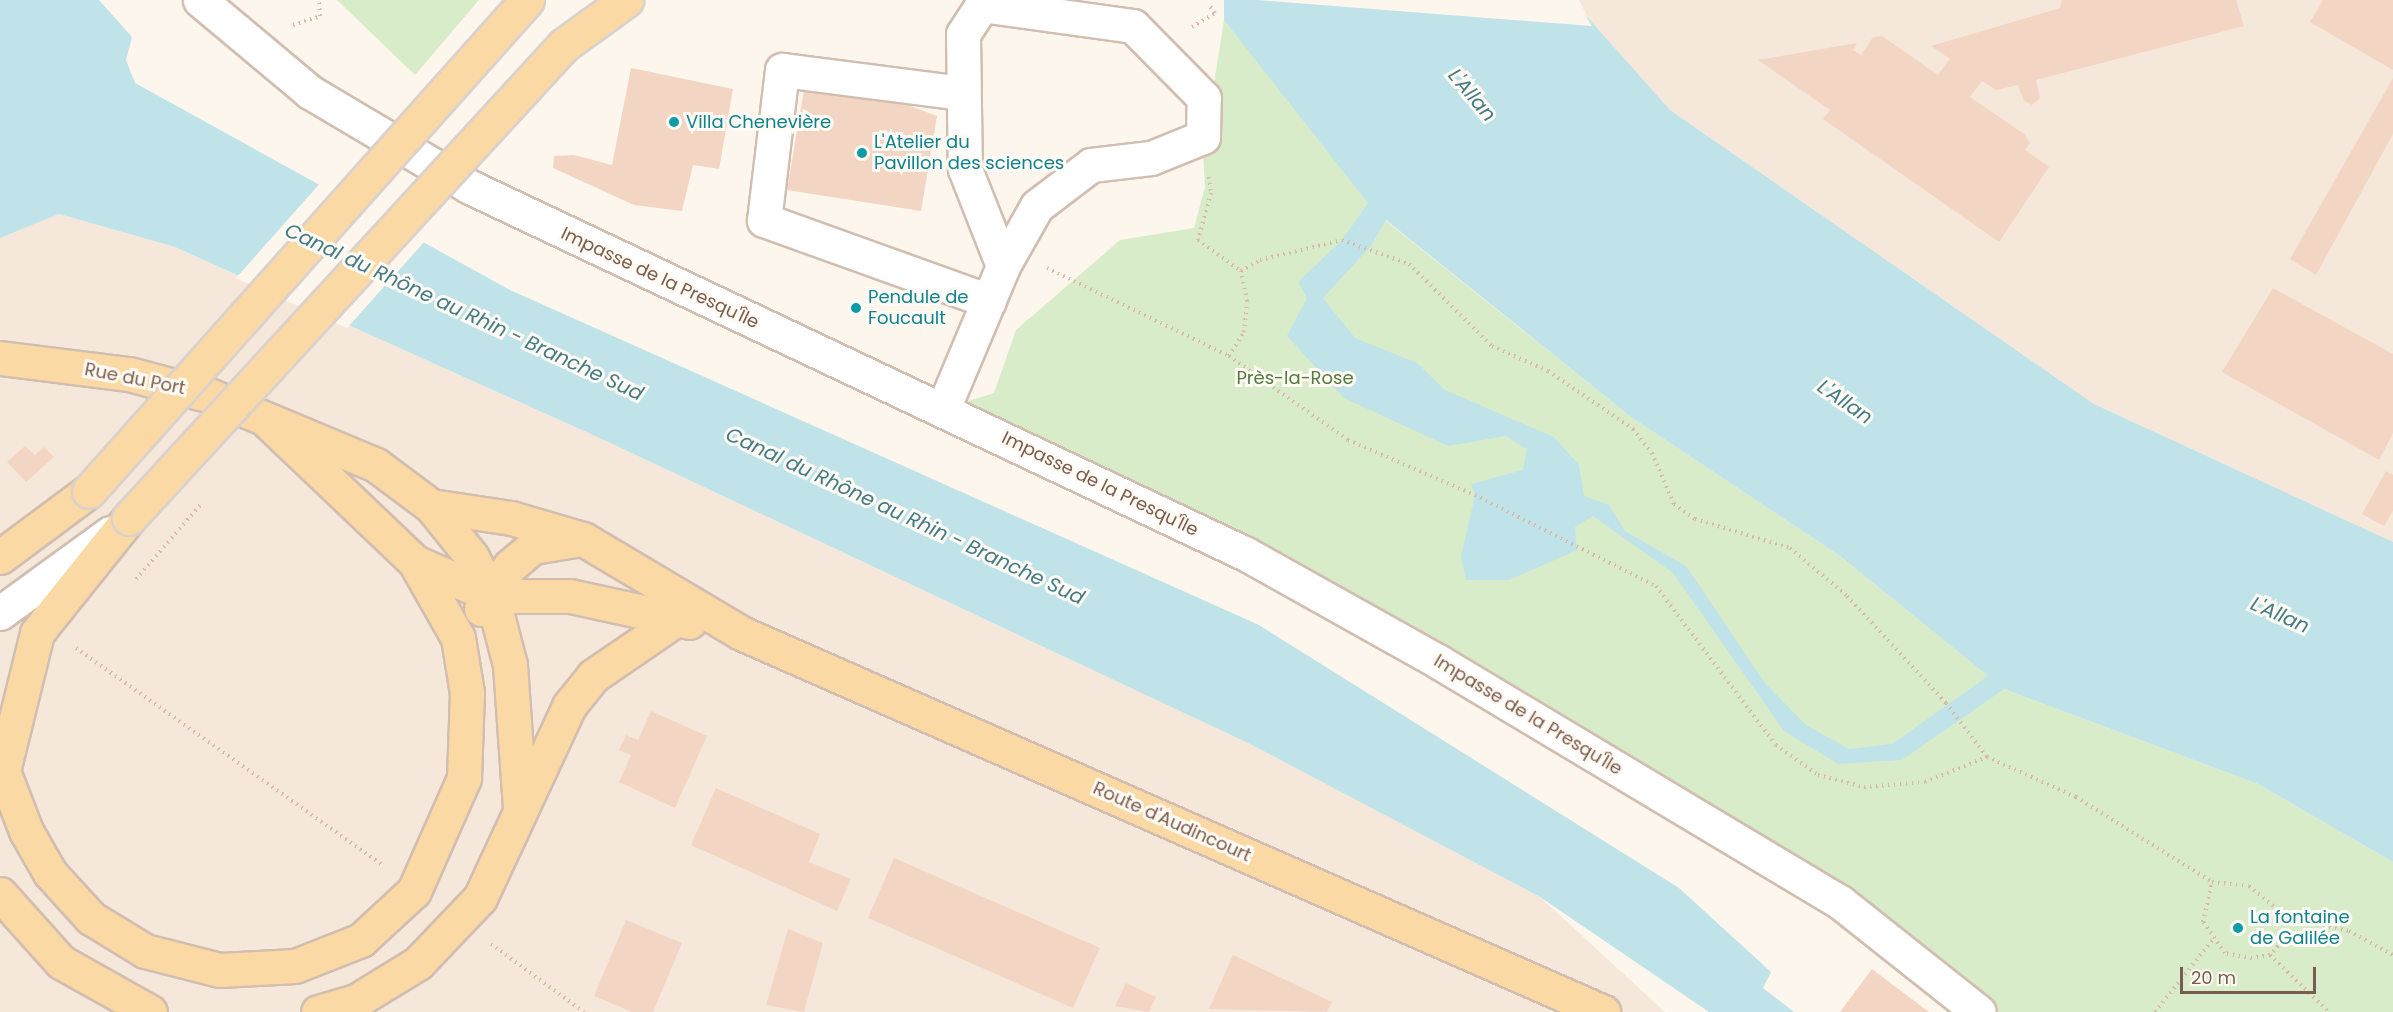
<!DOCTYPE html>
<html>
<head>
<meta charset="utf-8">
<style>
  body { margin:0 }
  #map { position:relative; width:2393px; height:1012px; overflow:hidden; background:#fdf6ec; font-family:Poppins,sans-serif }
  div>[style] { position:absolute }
  .residential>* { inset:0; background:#f5e8da }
  .green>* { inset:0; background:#d8ecc9 }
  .water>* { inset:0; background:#bfe3e8 }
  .pier>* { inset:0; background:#fdf6ec }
  .building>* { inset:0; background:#f3d5c3 }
  .path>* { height:4px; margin-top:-2px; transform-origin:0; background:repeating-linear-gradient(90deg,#d9b8a5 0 1.5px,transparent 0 6px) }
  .roads { filter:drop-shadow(2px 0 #d1beb0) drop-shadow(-2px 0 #d1beb0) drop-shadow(0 2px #d1beb0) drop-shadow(0 -2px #d1beb0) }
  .minor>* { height:33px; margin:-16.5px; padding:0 16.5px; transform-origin:16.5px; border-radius:16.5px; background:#fff }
  .major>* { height:33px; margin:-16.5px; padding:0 16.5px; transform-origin:16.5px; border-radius:16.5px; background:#fbd9a5 }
  .bridges { filter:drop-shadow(2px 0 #dad1cd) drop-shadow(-2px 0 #dad1cd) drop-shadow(0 2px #dad1cd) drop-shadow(0 -2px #dad1cd) }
  .major-bridge>* { height:33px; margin:-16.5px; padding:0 16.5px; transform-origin:16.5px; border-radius:16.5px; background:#fbd9a5 }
  .dots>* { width:16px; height:16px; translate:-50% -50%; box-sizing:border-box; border:3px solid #fffaf3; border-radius:50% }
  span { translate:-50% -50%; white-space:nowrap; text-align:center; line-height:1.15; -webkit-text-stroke:6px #fffaf3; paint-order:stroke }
  .culture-label { font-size:18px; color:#0d838f }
  .left { translate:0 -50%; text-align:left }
  .street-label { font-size:18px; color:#7a5c4d }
  .park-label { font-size:18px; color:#537a41 }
  .water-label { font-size:20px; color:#437c86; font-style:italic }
  .scale { position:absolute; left:2180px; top:967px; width:136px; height:27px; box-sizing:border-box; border:3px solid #7a5c4d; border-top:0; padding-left:8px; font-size:18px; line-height:21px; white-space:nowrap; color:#7a5c4d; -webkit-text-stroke:4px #fffaf3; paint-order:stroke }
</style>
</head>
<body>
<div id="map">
  <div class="residential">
    <i style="clip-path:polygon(1579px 0,2393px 0,2393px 542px,2094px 404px,1670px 110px,1592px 26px)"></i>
    <i style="clip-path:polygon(59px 214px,175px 247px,604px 440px,1250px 744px,1540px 897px,1665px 1012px,0 1012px,0 238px)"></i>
  </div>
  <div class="green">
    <i style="clip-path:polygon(337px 0,479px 0,415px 75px)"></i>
    <i style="clip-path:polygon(1224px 20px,1385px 220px,1631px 417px,1840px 556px,2004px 689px,2258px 784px,2393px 862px,2393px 1012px,1979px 1012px,1840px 902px,1439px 662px,943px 409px,994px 393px,1016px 330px,1120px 240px,1194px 228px,1205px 187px,1203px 153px)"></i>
  </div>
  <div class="water">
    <i style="clip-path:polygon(0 0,99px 0,132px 37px,126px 60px,135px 83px,510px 290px,1259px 625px,1679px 888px,1771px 972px,1763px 988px,1794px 1012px,1709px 1012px,1540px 897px,1250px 744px,604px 440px,175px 247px,59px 214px,0 238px)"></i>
    <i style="clip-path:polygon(evenodd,1224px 0,1572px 0,1670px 110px,2094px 404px,2393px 542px,2393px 862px,2258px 784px,2004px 689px,1902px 760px,1838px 764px,1784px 731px,1673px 573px,1593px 516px,1575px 527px,1577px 550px,1509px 580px,1466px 580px,1461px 557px,1475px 495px,1471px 484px,1523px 470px,1527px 449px,1506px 436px,1448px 446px,1344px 398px,1287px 336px,1307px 298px,1298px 282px,1342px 240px,1368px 203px,1224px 20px,1224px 0,1386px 220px,1631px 417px,1840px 556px,1988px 676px,1892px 744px,1849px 749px,1806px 725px,1765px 683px,1686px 566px,1625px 531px,1609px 505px,1584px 496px,1579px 465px,1554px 437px,1445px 390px,1417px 363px,1355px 338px,1323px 298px,1370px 247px,1386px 220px)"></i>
  </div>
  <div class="pier">
    <i style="clip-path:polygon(1256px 0,1576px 0,1592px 26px)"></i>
    <i style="clip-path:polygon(322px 181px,426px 240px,347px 328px,236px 278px)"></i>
  </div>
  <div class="building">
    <i style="clip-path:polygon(2062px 0,2236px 0,2244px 26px,2036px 80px,2040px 98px,2032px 105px,2024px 101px,2018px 85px,1996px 90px,1982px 81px,1970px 97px,2024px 134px,2030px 143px,2025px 150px,2049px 167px,1999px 242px,1823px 119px,1830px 110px,1758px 60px,1857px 43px,1853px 50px,1861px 55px,1873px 37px,1882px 36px,1938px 75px,1950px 59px,1931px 46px,2060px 8px)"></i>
    <i style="clip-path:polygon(2323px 0,2393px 0,2393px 70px,2310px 22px)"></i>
    <i style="clip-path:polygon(631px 68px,733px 89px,719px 169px,693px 165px,682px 211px,634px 205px,553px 168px,554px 156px,574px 155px,612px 165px)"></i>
    <i style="clip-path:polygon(2393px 78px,2393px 134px,2316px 275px,2290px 259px)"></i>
    <i style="clip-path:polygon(804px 90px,897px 101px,937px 116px,921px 211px,787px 190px)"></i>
    <i style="clip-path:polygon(2273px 288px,2393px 354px,2393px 433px,2379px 460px,2222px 372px)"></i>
    <i style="clip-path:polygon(25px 446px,35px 455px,44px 447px,54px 457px,26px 482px,7px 462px)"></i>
    <i style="clip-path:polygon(2386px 471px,2393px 475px,2393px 511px,2384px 526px,2362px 514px)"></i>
    <i style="clip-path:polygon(651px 711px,707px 736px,675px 808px,619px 782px,631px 755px,619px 750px,626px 735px,638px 740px)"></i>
    <i style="clip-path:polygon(716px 788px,820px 834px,809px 862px,851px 879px,837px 911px,691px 845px)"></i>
    <i style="clip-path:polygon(894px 858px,1100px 948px,1073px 1008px,868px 918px)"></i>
    <i style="clip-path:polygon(626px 920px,682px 943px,653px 1012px,632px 1012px,594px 996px)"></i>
    <i style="clip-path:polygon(788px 929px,823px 943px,804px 1012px,766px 1005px)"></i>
    <i style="clip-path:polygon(1233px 955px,1332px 1002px,1327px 1012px,1209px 1009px)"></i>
    <i style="clip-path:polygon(1872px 969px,1929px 1012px,1840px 1012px)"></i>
    <i style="clip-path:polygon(1126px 983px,1156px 997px,1149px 1012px,1115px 1006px)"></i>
  </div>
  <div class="path">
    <i style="left:293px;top:25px;width:28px;rotate:-18deg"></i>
    <i style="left:320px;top:16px;width:16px;rotate:-94deg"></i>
    <i style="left:1192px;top:27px;width:27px;rotate:-31deg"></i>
    <i style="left:1215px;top:13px;width:10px;rotate:-127deg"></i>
    <i style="left:1209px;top:177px;width:16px;rotate:83deg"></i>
    <i style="left:1211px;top:193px;width:49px;rotate:105.5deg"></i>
    <i style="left:1198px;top:240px;width:53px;rotate:35.8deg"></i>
    <i style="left:1047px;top:268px;width:202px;rotate:25.8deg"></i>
    <i style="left:1229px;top:356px;width:146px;rotate:35.2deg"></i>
    <i style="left:1348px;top:440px;width:138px;rotate:23.4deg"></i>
    <i style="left:1475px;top:495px;width:203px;rotate:26.7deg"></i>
    <i style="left:1656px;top:586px;width:199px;rotate:53deg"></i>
    <i style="left:1776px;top:745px;width:52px;rotate:35.5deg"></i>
    <i style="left:1818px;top:775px;width:48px;rotate:14.6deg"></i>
    <i style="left:1864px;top:787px;width:61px;rotate:-4.7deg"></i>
    <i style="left:1925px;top:782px;width:67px;rotate:-22deg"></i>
    <i style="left:1229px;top:356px;width:28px;rotate:-58deg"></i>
    <i style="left:1244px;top:332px;width:31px;rotate:-84deg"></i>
    <i style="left:1247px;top:301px;width:31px;rotate:-101deg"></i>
    <i style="left:1241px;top:271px;width:22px;rotate:-30deg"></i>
    <i style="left:1260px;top:260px;width:84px;rotate:-13.7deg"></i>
    <i style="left:1342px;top:240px;width:71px;rotate:19.7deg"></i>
    <i style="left:1409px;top:264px;width:117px;rotate:44.7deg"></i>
    <i style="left:1492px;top:346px;width:61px;rotate:24.1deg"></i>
    <i style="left:1548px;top:371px;width:103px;rotate:34.3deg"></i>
    <i style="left:1633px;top:429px;width:31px;rotate:52deg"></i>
    <i style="left:1652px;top:453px;width:56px;rotate:66.7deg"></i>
    <i style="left:1674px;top:504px;width:26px;rotate:36deg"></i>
    <i style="left:1695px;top:519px;width:99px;rotate:17deg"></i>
    <i style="left:1790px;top:548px;width:75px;rotate:40.1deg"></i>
    <i style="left:1847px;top:596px;width:146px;rotate:47.2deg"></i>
    <i style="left:1946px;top:703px;width:68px;rotate:52.8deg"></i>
    <i style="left:1987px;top:757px;width:98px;rotate:24.2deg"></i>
    <i style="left:2076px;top:797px;width:160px;rotate:32deg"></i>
    <i style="left:136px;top:579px;width:101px;rotate:-49deg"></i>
    <i style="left:76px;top:648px;width:374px;rotate:35.3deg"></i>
    <i style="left:2288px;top:918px;width:19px;rotate:96deg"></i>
    <i style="left:2286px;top:937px;width:24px;rotate:132deg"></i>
    <i style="left:2270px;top:955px;width:18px;rotate:171deg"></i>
    <i style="left:2252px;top:958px;width:27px;rotate:-170deg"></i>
    <i style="left:2225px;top:953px;width:38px;rotate:-125deg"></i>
    <i style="left:2203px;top:922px;width:41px;rotate:-77.3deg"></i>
    <i style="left:2212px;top:882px;width:37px;rotate:6deg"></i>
    <i style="left:2249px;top:886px;width:50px;rotate:39.4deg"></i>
    <i style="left:2288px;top:918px;width:62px;rotate:12deg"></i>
    <i style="left:2349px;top:931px;width:50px;rotate:28.6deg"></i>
    <i style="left:491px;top:944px;width:115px;rotate:36.2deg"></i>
    <i style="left:2270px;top:955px;width:82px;rotate:44deg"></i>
    <i style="left:2155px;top:1012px;width:95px;rotate:-51.4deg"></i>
  </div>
  <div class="roads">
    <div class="minor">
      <i style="left:200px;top:0;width:143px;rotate:39.9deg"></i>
      <i style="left:310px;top:92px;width:186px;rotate:30.7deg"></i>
      <i style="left:470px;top:187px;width:858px;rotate:25.31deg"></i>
      <i style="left:1246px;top:554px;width:221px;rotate:29.2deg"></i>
      <i style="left:1439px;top:662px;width:467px;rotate:30.9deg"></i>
      <i style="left:1840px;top:902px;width:177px;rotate:38.4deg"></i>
      <i style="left:962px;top:93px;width:181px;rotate:-172.7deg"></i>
      <i style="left:782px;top:70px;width:151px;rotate:96.8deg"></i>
      <i style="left:764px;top:220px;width:239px;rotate:19.8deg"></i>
      <i style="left:943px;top:409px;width:155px;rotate:-67.2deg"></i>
      <i style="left:1003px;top:266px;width:69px;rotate:-60.5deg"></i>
      <i style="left:1037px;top:206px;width:68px;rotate:-37.2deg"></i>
      <i style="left:1091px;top:165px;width:60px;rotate:-6.7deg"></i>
      <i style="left:1151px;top:158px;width:56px;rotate:-22deg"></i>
      <i style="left:1203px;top:137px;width:39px;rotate:-89deg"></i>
      <i style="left:1204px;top:98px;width:101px;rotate:-134.6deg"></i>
      <i style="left:1133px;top:26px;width:152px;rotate:-172.1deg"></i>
      <i style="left:982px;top:5px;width:35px;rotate:123deg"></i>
      <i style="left:963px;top:34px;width:135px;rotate:89.2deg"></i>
      <i style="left:965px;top:169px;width:104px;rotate:68.6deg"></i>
      <i style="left:0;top:613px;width:136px;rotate:-36deg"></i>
    </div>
    <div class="major">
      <i style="left:0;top:358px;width:130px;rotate:7.1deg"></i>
      <i style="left:129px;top:374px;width:85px;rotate:15deg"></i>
      <i style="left:211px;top:396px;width:179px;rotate:22.7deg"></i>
      <i style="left:376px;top:465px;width:69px;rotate:36.7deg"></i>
      <i style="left:431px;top:506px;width:65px;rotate:51.2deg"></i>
      <i style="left:472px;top:557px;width:44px;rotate:62.9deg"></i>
      <i style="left:492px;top:596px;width:71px;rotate:75.4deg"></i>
      <i style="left:510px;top:665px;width:144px;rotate:86deg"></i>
      <i style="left:431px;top:506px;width:81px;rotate:8.5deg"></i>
      <i style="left:511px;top:518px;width:75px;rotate:16.3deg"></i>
      <i style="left:583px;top:539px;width:184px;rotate:30.7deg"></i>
      <i style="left:741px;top:633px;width:942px;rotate:23.73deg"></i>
      <i style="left:129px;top:518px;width:147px;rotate:128.7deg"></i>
      <i style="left:37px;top:633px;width:142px;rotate:103.8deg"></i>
      <i style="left:3px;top:771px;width:64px;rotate:69deg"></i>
      <i style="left:26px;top:831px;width:48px;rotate:60.3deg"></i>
      <i style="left:50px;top:873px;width:61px;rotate:47.7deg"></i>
      <i style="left:91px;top:918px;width:63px;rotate:31.4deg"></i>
      <i style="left:145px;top:951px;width:77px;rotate:14.2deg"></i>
      <i style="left:220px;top:970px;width:75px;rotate:-3.1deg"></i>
      <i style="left:295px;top:966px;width:71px;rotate:-21.5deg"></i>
      <i style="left:361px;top:940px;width:72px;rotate:-42.8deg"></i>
      <i style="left:414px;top:891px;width:124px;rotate:-66.1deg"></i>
      <i style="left:464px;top:778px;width:85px;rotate:-88deg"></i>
      <i style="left:467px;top:693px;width:56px;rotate:-99.3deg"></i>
      <i style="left:458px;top:638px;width:87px;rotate:-119.5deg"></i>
      <i style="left:415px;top:562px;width:207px;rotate:-136.4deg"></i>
      <i style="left:0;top:557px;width:111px;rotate:-36.6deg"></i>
      <i style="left:415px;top:562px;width:84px;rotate:23.8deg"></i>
      <i style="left:492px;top:596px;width:78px"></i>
      <i style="left:570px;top:596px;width:122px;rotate:12.3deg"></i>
      <i style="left:481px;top:609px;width:52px;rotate:-56deg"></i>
      <i style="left:510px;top:566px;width:30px;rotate:-40deg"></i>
      <i style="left:533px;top:547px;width:43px;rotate:-9.5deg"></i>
      <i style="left:0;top:894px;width:91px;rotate:48.1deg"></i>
      <i style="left:61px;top:962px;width:102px;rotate:29.3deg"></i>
      <i style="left:318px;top:1012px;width:40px;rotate:-16deg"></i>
      <i style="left:356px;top:1001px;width:73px;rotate:-31.5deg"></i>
      <i style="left:418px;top:963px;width:90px;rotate:-46.4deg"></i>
      <i style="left:480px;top:898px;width:212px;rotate:-65.1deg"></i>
      <i style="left:569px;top:706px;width:38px;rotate:-51deg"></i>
      <i style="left:593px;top:676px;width:99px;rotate:-34.3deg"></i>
    </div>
  </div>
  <div class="bridges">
    <div class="major-bridge">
      <i style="left:89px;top:491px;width:658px;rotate:-48.27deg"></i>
      <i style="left:129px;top:518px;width:643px;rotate:-47.4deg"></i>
      <i style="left:564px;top:45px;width:77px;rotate:-36deg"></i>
    </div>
  </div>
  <div class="dots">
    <i style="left:674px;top:122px;background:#0f9aa8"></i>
    <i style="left:862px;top:153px;background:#0f9aa8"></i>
    <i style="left:856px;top:308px;background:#0f9aa8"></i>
    <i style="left:2238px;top:928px;background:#0f9aa8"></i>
  </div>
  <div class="culture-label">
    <span class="left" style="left:686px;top:122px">Villa Chenevière</span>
    <span class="left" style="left:874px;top:153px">L'Atelier du<br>Pavillon des sciences</span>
    <span class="left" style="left:868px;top:308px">Pendule de<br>Foucault</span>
    <span class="left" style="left:2250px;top:928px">La fontaine<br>de Galilée</span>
  </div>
  <div class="street-label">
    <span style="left:660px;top:278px;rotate:25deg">Impasse de la Presqu'Île</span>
    <span style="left:135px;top:379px;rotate:11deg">Rue du Port</span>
    <span style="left:1100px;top:484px;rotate:26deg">Impasse de la Presqu'Île</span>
    <span style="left:1528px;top:715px;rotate:31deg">Impasse de la Presqu'Île</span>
    <span style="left:1172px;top:822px;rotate:24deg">Route d'Audincourt</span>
  </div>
  <div class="park-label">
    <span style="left:1295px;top:378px">Près-la-Rose</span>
  </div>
  <div class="water-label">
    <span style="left:1472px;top:95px;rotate:50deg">L'Allan</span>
    <span style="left:464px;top:312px;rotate:25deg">Canal du Rhône au Rhin - Branche Sud</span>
    <span style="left:1845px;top:402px;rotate:35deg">L'Allan</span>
    <span style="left:905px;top:516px;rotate:25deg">Canal du Rhône au Rhin - Branche Sud</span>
    <span style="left:2280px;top:615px;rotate:24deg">L'Allan</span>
  </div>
  <div class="scale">20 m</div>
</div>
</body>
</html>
